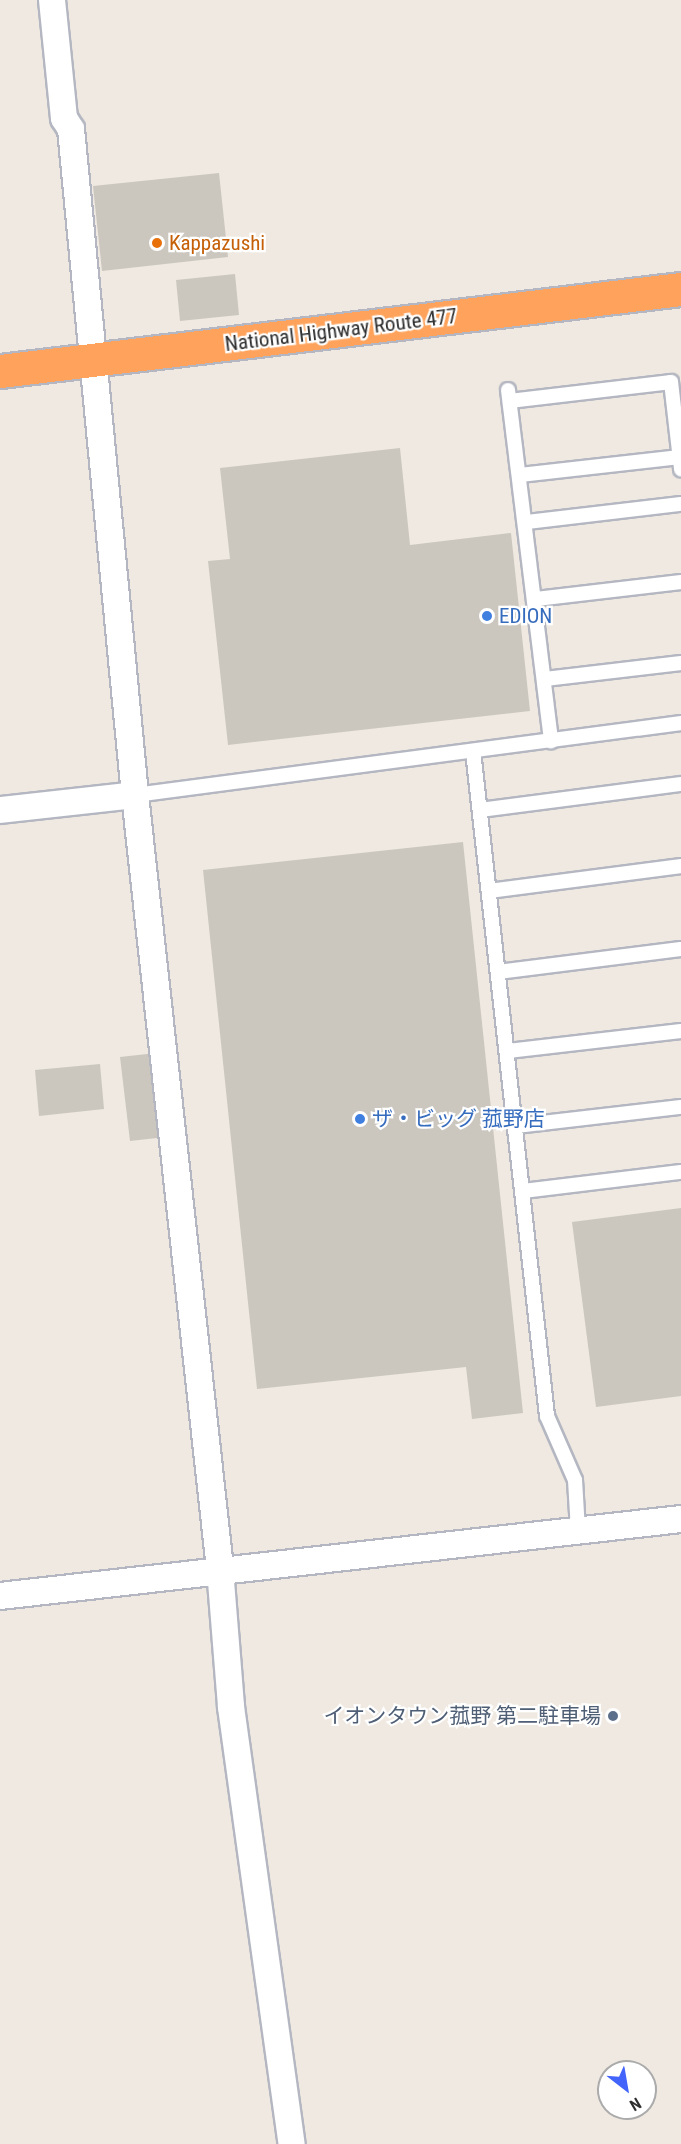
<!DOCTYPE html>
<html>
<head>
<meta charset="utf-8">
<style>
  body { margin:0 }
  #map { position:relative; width:681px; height:2144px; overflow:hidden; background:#efe9e1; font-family:"Roboto Condensed","Noto Sans JP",sans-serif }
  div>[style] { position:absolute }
  .building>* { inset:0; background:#cbc7bf }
  .roads { filter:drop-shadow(2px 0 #b4b7c1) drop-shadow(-2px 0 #b4b7c1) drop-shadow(0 2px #b4b7c1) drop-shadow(0 -2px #b4b7c1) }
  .lane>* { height:14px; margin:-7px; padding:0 7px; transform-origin:7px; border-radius:7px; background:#fff }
  .street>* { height:26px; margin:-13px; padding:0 13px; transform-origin:13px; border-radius:13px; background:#fff }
  .highway>* { height:33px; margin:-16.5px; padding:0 16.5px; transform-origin:16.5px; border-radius:16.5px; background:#ffa35c }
  .dots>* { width:16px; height:16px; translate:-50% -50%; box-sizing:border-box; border:3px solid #fff; border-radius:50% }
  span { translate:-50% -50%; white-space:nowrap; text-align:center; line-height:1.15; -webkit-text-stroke:4.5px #fff; paint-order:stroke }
  .food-label { font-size:21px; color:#c56008 }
  .left { translate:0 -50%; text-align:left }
  .street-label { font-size:21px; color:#2e2e2e }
  .shop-label { font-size:21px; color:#366cbe }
  .service-label { font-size:21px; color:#4e5e75 }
  .right { translate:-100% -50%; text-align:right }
  .north { position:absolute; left:597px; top:2060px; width:60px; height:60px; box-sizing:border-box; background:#fff; border:2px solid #ababab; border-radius:50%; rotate:149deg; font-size:16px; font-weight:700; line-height:24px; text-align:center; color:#2e2e2e }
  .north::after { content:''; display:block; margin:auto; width:21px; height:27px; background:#4264fb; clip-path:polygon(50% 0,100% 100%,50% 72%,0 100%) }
</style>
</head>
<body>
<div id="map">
  <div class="building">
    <i style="clip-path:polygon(219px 173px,228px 257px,102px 271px,93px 186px)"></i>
    <i style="clip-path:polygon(235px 274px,239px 315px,180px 321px,176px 280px)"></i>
    <i style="clip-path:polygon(400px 448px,410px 545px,511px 533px,530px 711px,228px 745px,208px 561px,230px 559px,220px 468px)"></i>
    <i style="clip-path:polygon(463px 842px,523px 1413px,472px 1419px,466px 1367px,257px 1389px,203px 870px)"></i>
    <i style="clip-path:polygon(156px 1053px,166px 1137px,130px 1141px,120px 1057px)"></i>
    <i style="clip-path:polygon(100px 1064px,104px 1109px,39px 1116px,35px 1070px)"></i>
    <i style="clip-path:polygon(681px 1208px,681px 1396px,596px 1407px,572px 1222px)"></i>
  </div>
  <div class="roads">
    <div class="lane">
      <i style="left:508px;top:390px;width:354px;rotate:83deg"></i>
      <i style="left:510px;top:401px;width:162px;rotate:-6.7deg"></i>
      <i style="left:671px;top:382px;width:88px;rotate:83.4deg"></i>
      <i style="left:520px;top:475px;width:161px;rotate:-6.4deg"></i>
      <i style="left:527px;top:522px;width:155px;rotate:-6.7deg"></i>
      <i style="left:536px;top:599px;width:146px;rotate:-6.7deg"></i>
      <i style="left:545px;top:679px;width:137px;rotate:-6.7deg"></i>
      <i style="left:473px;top:751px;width:669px;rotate:83.65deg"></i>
      <i style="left:547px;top:1416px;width:70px;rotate:66.4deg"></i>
      <i style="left:575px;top:1480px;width:50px;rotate:86.6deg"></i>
      <i style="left:135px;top:795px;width:551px;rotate:-7.51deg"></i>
      <i style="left:480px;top:810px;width:203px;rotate:-7.4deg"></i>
      <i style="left:489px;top:891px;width:194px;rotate:-7.4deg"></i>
      <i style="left:498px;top:972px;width:184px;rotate:-7.2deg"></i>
      <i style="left:508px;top:1051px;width:174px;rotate:-6.6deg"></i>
      <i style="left:516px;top:1126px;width:166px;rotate:-6.6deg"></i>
      <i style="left:523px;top:1191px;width:159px;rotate:-6.9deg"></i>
    </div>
    <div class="street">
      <i style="left:52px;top:0;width:119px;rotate:84.2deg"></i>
      <i style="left:64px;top:118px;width:13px;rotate:58deg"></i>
      <i style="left:71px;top:129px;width:669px;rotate:84.51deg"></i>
      <i style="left:135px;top:795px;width:779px;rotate:83.73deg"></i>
      <i style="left:220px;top:1569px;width:138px;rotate:85.4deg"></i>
      <i style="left:231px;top:1707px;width:441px;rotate:82.1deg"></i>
      <i style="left:0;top:810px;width:136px;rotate:-6.3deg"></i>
      <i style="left:0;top:1596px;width:685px;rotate:-6.45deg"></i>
    </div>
    <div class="highway">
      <i style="left:0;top:371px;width:686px;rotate:-6.87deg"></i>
    </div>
  </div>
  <div class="dots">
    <i style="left:157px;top:243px;background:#e8710a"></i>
    <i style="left:487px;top:616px;background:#3f7fe0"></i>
    <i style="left:360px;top:1119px;background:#3f7fe0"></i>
    <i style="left:613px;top:1716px;background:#5c6f8a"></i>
  </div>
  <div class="food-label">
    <span class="left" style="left:169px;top:243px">Kappazushi</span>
  </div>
  <div class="street-label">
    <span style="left:341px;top:330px;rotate:-7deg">National Highway Route 477</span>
  </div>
  <div class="shop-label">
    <span class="left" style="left:499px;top:616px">EDION</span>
    <span class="left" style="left:372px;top:1119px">ザ・ビッグ 菰野店</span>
  </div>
  <div class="service-label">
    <span class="right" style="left:601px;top:1716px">イオンタウン菰野 第二駐車場</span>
  </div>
  <div class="north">N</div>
</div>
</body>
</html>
